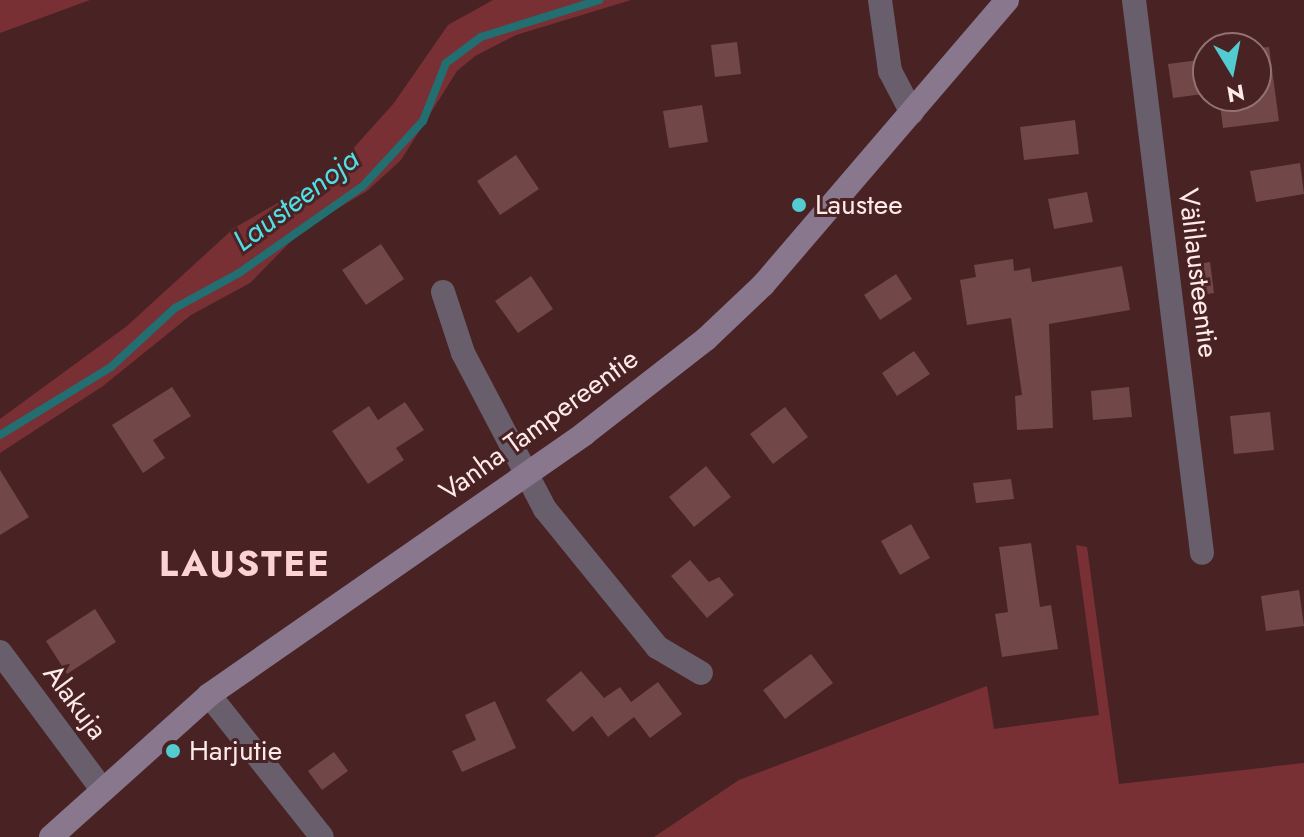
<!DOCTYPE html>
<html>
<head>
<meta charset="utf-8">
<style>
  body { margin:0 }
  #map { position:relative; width:1304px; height:837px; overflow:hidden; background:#492224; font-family:Jost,sans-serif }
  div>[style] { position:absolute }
  .green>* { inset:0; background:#793035 }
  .stream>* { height:8px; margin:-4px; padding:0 4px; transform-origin:4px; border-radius:4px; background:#226e70 }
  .building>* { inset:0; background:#714747 }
  .street>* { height:24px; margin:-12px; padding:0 12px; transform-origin:12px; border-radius:12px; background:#695e6c }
  .secondary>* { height:24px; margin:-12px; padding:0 12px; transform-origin:12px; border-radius:12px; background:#89778e }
  .dots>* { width:22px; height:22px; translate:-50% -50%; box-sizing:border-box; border:4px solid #492224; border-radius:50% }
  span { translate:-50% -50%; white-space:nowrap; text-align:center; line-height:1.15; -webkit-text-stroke:6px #492224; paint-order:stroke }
  .poi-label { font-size:28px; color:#ffeae9 }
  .left { translate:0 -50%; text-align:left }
  .street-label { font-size:28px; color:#ffeae9 }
  .water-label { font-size:30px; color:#50dfe4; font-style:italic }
  .district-label { font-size:36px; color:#fcd2d2; font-weight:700; letter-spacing:2px }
  .north { position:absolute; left:1192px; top:32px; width:80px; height:80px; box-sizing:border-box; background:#492224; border:2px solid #927273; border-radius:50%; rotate:170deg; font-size:22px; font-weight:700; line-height:32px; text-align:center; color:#ffeae9 }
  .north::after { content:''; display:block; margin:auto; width:28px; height:36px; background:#52ccd0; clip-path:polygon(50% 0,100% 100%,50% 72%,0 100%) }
</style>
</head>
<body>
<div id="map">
  <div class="green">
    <i style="clip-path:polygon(0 0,90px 0,0 33px)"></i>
    <i style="clip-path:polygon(493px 0,631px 0,516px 35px,475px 56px,457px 71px,401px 160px,367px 191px,303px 229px,250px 283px,191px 315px,103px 386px,0 453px,0 419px,127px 326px,234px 228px,332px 172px,394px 103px,448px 25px)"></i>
    <i style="clip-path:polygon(1076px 545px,1087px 547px,1119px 784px,1304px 763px,1304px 837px,654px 837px,739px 780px,987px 686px,994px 729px,1099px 715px)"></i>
  </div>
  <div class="stream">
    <i style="left:0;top:435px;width:130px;rotate:-31.5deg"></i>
    <i style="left:111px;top:367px;width:87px;rotate:-42.7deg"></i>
    <i style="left:175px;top:308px;width:73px;rotate:-28.7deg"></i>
    <i style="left:239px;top:273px;width:151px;rotate:-35.1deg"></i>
    <i style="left:363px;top:186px;width:88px;rotate:-47.3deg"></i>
    <i style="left:423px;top:121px;width:62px;rotate:-68.4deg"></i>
    <i style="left:446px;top:63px;width:44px;rotate:-36.6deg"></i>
    <i style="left:481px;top:37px;width:124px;rotate:-17.4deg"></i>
  </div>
  <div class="building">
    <i style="clip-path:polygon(737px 42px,741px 74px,715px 77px,711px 45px)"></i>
    <i style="clip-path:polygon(1269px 47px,1279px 121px,1223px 128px,1219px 96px,1256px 96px,1256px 48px)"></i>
    <i style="clip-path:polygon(1199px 60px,1203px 94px,1173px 98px,1168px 64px)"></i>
    <i style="clip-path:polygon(702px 105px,708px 142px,669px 148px,663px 111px)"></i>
    <i style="clip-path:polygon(1075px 120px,1079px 154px,1024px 160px,1020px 127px)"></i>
    <i style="clip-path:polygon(516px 155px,539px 189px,500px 215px,477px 181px)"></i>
    <i style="clip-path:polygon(1300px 163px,1304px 194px,1256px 202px,1250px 171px)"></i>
    <i style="clip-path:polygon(1087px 192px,1093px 222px,1054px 229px,1048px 199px)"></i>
    <i style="clip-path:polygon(381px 244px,404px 279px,366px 305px,342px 270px)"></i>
    <i style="clip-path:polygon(1013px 259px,1014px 271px,1030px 268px,1032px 282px,1122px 266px,1130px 310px,1049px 324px,1053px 428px,1017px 430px,1015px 396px,1022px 395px,1011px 318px,967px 325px,960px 280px,976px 277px,974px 265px)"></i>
    <i style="clip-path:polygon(1210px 262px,1214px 293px,1195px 296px,1191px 265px)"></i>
    <i style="clip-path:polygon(896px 274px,912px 299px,880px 320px,864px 295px)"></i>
    <i style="clip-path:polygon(531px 276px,553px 309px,518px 333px,495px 301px)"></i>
    <i style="clip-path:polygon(914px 351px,930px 374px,897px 396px,882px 373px)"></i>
    <i style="clip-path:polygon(172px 387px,191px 416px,153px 440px,165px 458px,143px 473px,112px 425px)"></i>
    <i style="clip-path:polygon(1129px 387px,1132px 417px,1093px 420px,1091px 391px)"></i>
    <i style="clip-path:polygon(405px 402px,424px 430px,396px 448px,404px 460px,368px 484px,332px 431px,369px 406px,378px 420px)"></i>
    <i style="clip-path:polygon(785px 407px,808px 437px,773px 464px,750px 434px)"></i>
    <i style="clip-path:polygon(1270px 412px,1274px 450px,1234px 454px,1230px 416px)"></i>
    <i style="clip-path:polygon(706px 466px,731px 497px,694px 527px,669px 497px)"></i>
    <i style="clip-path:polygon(0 470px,29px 517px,0 535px)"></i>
    <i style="clip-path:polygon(1011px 479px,1014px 499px,976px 503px,973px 483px)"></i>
    <i style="clip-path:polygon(911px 524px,930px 558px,900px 575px,881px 541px)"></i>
    <i style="clip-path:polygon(1031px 543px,1040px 607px,1051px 605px,1058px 649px,1002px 657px,995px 614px,1008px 612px,999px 547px)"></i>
    <i style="clip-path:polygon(690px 560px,709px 582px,719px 577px,734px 595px,707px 618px,671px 576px)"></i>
    <i style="clip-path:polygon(1299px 590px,1304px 626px,1266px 631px,1261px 596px)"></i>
    <i style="clip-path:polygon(95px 609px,116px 642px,67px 674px,46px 641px)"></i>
    <i style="clip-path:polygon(811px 654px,833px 683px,785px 719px,763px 690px)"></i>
    <i style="clip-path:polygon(581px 671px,604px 698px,620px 687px,631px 702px,658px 682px,682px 714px,650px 738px,634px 717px,608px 737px,592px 716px,573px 732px,546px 700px)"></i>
    <i style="clip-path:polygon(495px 701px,516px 748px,462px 772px,452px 751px,476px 740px,465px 715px)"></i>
    <i style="clip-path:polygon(334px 752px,348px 771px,322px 790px,308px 771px)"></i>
  </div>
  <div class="street">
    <i style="left:880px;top:0;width:72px;rotate:82deg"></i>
    <i style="left:890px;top:71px;width:47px;rotate:62.4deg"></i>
    <i style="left:1134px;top:0;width:557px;rotate:82.99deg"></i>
    <i style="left:443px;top:292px;width:64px;rotate:71.8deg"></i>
    <i style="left:463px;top:353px;width:176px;rotate:62.3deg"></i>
    <i style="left:545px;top:509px;width:178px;rotate:50.9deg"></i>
    <i style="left:657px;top:647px;width:51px;rotate:30.6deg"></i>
    <i style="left:0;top:652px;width:169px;rotate:53.4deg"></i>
    <i style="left:209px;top:695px;width:181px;rotate:51.5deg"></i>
  </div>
  <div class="secondary">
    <i style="left:51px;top:837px;width:212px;rotate:-41.9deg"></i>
    <i style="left:209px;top:695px;width:457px;rotate:-34.8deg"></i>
    <i style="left:584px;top:434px;width:155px;rotate:-37.9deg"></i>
    <i style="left:706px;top:339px;width:79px;rotate:-43.5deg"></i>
    <i style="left:763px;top:285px;width:375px;rotate:-49.4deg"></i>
  </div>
  <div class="dots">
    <i style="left:799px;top:205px;background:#52ccd0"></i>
    <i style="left:173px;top:751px;background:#52ccd0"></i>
  </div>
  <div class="poi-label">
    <span class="left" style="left:815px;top:205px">Laustee</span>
    <span class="left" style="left:189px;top:751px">Harjutie</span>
  </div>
  <div class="street-label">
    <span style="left:1198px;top:273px;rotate:83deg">Välilausteentie</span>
    <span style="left:539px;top:425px;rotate:-36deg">Vanha Tampereentie</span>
    <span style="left:75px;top:702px;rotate:53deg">Alakuja</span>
  </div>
  <div class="water-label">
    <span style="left:296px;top:200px;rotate:-37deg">Lausteenoja</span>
  </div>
  <div class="district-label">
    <span style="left:245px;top:564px">LAUSTEE</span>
  </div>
  <div class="north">N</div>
</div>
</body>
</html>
